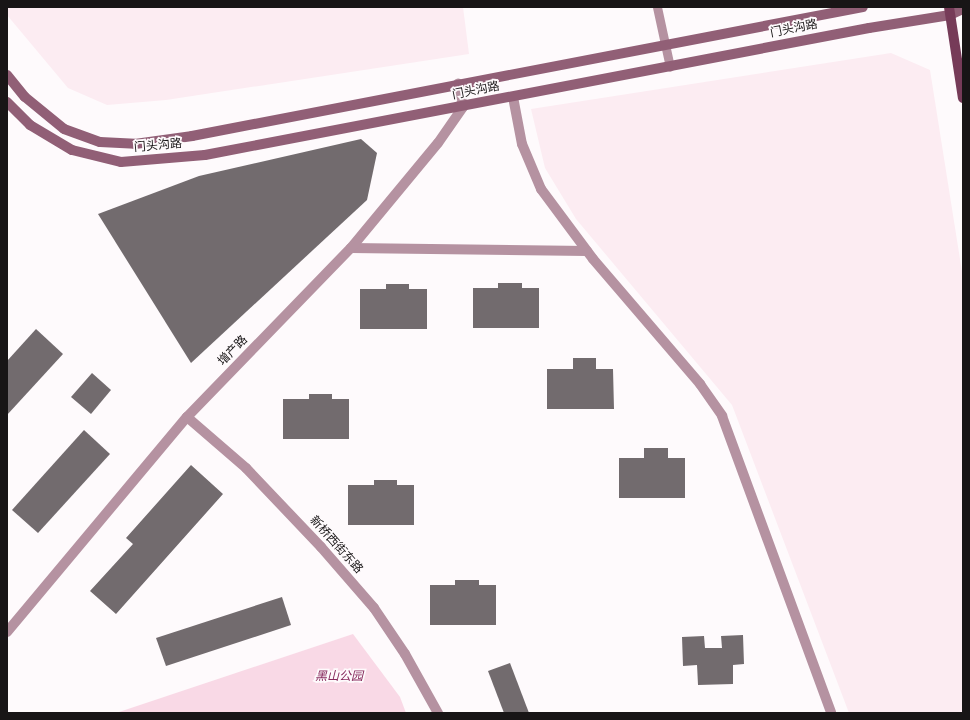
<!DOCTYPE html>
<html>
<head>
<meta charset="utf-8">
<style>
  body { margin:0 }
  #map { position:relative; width:970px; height:720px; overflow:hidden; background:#fefafc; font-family:"Source Serif 4","Noto Sans SC",serif }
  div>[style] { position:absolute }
  .built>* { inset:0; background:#fcecf2 }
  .green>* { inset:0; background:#f9d9e6 }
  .building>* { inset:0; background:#726b6e }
  .service>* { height:9px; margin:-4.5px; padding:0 4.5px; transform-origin:4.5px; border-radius:4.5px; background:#b592a1 }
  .minor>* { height:10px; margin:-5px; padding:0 5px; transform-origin:5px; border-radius:5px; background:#b592a1 }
  .tertiary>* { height:10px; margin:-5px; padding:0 5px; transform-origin:5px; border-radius:5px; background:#b592a1 }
  .secondary>* { height:10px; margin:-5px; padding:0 5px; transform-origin:5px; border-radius:5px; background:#915f76 }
  .primary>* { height:10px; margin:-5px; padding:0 5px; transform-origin:5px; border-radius:5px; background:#763b58 }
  span { translate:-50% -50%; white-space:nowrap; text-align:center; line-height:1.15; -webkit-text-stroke:3.5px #fefafc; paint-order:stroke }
  .street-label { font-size:12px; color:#181516 }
  .park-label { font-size:12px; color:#86295c; font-style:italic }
  .frame { position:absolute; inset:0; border:8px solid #181516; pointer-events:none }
</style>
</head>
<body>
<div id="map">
  <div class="built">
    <i style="clip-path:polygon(7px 7px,463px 7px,469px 54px,166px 100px,107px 105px,68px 88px,7px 15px)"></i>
    <i style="clip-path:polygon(891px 53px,930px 70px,963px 278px,963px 713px,849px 713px,732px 405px,576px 219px,545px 168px,531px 109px)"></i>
  </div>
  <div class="green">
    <i style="clip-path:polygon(353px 634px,400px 697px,406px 713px,116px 713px)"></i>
  </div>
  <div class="building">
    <i style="clip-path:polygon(361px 139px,377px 153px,367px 200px,191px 363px,98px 214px,199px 176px)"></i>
    <i style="clip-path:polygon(498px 283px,522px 283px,522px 288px,539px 288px,539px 328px,473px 328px,473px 288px,498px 288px)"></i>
    <i style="clip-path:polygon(386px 284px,409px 284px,409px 289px,427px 289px,427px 329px,360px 329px,360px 289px,386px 289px)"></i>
    <i style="clip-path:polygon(36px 329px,63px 354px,7px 415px,7px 361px)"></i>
    <i style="clip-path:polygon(573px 358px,596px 358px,596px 369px,613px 369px,614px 409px,547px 409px,547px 369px,573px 369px)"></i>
    <i style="clip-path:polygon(92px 373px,111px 390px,91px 414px,71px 397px)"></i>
    <i style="clip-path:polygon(309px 394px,332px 394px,332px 399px,349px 399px,349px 439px,283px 439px,283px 399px,309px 399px)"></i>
    <i style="clip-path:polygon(84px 430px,110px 454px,38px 533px,12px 510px)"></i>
    <i style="clip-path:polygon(644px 448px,668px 448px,668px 458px,685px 458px,685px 498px,619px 498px,619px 458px,644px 458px)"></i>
    <i style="clip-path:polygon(191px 465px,223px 494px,116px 614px,90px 591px,133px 544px,126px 538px)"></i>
    <i style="clip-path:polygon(374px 480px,397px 480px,397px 485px,414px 485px,414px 525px,348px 525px,348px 485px,374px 485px)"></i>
    <i style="clip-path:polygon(455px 580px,479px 580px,479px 585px,496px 585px,496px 625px,430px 625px,430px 585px,455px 585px)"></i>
    <i style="clip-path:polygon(282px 597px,291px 625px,166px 666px,156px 638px)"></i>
    <i style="clip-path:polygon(743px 635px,744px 664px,733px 665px,733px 684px,698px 685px,697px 665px,683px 666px,682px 637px,704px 636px,705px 648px,722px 648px,721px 636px)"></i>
    <i style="clip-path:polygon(510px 663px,529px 713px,504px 713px,488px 671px)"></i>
  </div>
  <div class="service">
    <i style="left:657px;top:7px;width:61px;rotate:77.8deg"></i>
  </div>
  <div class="minor">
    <i style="left:513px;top:97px;width:48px;rotate:79.2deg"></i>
    <i style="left:522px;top:144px;width:49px;rotate:67.1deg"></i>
    <i style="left:541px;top:189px;width:87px;rotate:53.4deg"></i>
    <i style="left:593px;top:259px;width:165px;rotate:49.4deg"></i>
    <i style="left:700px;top:384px;width:39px;rotate:55deg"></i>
    <i style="left:722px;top:416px;width:316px;rotate:69.8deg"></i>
    <i style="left:351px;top:248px;width:236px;rotate:0.7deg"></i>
    <i style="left:187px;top:417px;width:78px;rotate:40.8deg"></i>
    <i style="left:246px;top:468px;width:109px;rotate:46.5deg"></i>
    <i style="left:321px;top:547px;width:81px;rotate:49deg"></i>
    <i style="left:374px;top:608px;width:55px;rotate:56deg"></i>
    <i style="left:405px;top:654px;width:68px;rotate:60.8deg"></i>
  </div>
  <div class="tertiary">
    <i style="left:7px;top:632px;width:280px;rotate:-50.1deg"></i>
    <i style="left:187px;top:417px;width:235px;rotate:-45.9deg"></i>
    <i style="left:351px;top:248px;width:136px;rotate:-50.4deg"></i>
    <i style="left:438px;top:143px;width:44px;rotate:-55.2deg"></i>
    <i style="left:463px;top:107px;width:24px;rotate:-102deg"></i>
  </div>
  <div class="secondary">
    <i style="left:7px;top:75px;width:28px;rotate:51deg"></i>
    <i style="left:25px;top:97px;width:50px;rotate:39.4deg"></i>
    <i style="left:64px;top:129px;width:38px;rotate:20deg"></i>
    <i style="left:100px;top:142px;width:35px;rotate:3deg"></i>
    <i style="left:135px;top:144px;width:58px;rotate:-8deg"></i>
    <i style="left:192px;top:136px;width:683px;rotate:-10.88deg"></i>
    <i style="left:7px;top:102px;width:33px;rotate:45deg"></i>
    <i style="left:30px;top:125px;width:49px;rotate:30.8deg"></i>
    <i style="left:72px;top:150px;width:50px;rotate:13.8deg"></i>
    <i style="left:121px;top:162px;width:84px;rotate:-4.8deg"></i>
    <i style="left:205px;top:155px;width:676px;rotate:-10.83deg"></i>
    <i style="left:869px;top:28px;width:82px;rotate:-9.1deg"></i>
    <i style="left:950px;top:15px;width:14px;rotate:-25deg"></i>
  </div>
  <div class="primary">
    <i style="left:949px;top:7px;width:92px;rotate:81.3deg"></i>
  </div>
  <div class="street-label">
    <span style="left:794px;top:29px;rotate:-11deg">门头沟路</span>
    <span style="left:476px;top:91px;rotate:-11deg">门头沟路</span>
    <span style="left:158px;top:146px;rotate:-5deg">门头沟路</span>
    <span style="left:233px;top:351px;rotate:-46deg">增产路</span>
    <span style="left:336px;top:545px;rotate:48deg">新桥西街东路</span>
  </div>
  <div class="park-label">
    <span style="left:339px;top:677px">黑山公园</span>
  </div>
  <div class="frame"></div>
</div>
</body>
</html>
